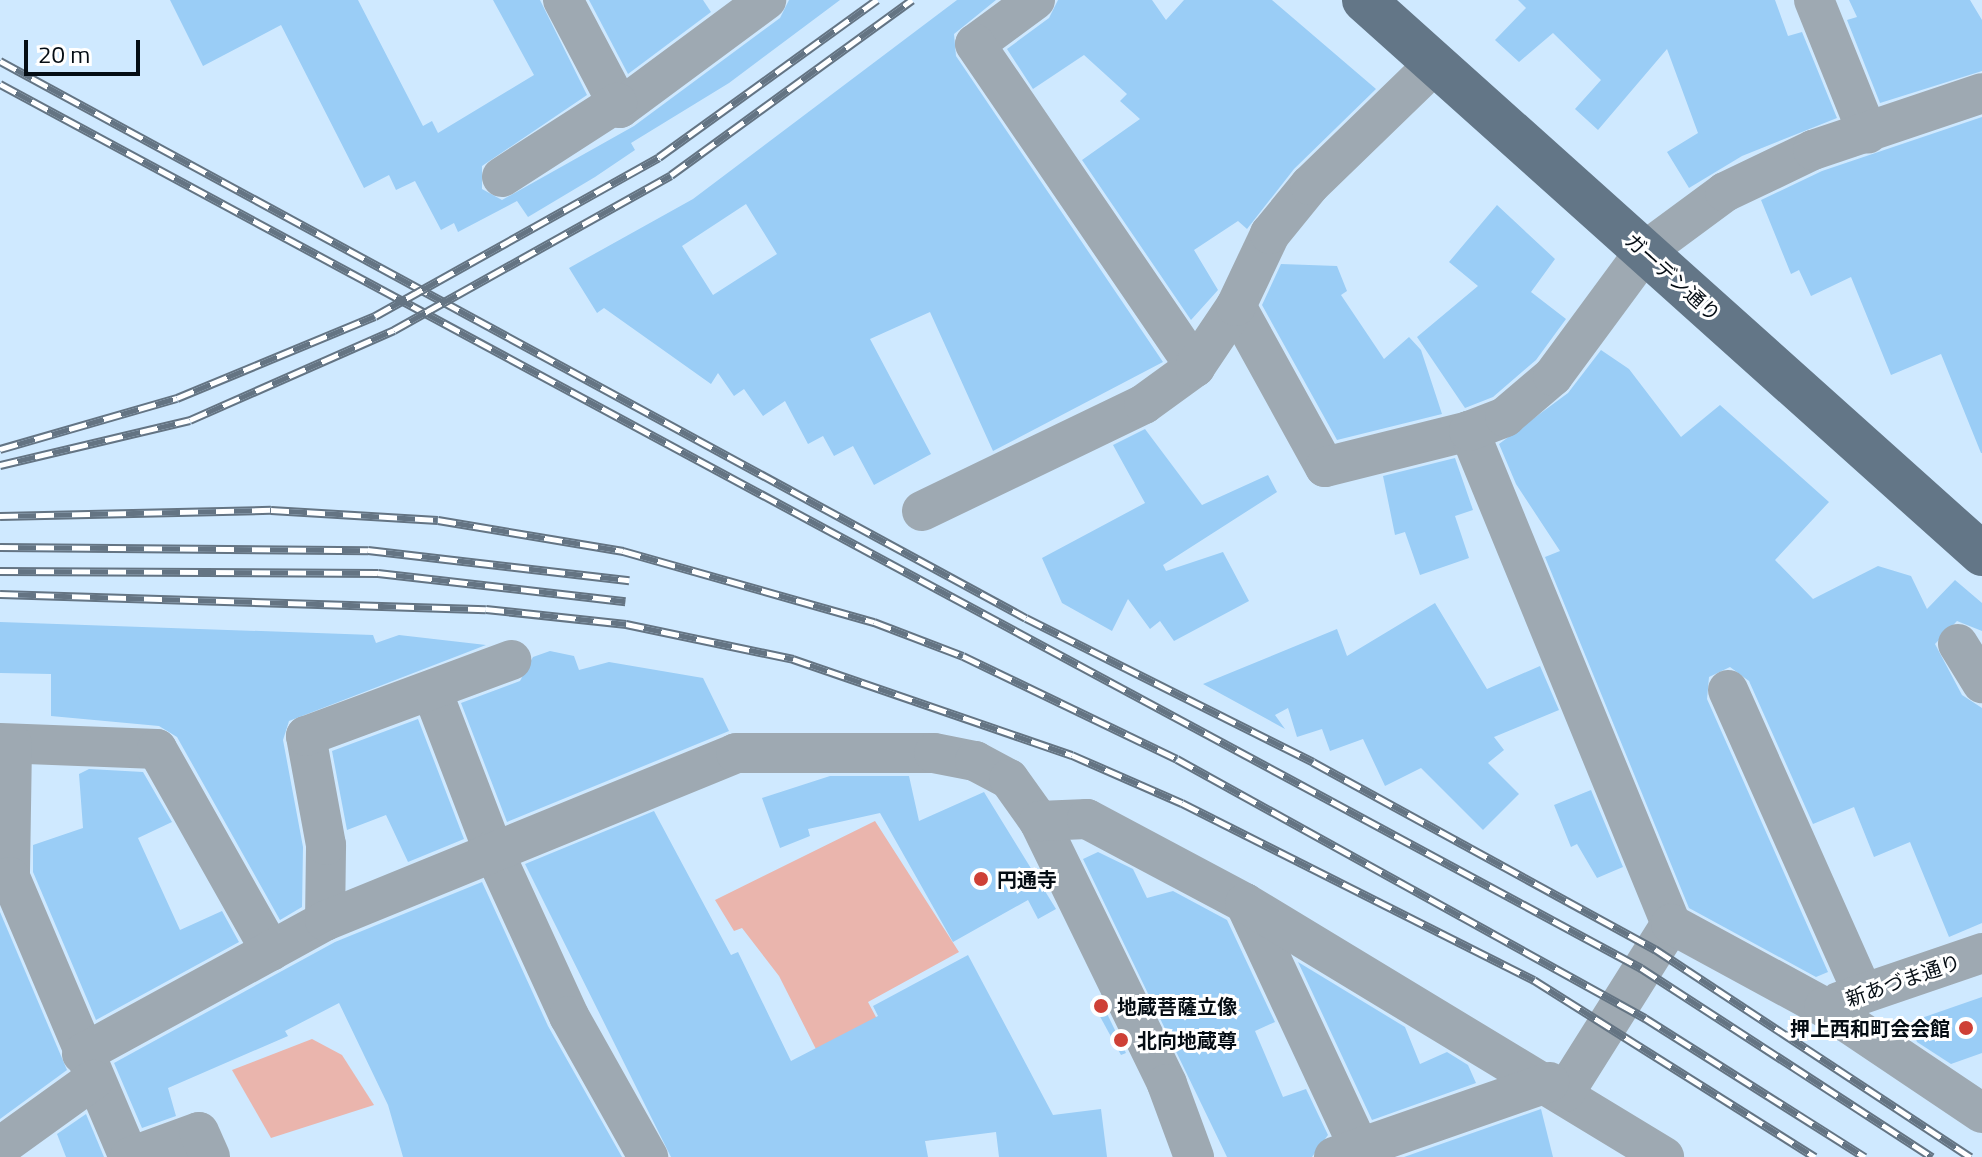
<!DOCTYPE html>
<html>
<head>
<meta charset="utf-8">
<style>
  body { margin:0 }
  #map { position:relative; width:1982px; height:1157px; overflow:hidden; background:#cfe9ff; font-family:"Titillium Web","Noto Sans JP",sans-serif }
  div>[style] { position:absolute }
  .green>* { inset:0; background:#eab5ad }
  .building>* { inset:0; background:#9acdf6 }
  .minor>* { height:40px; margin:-20px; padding:0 20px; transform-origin:20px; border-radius:20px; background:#9ea9b2 }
  .major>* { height:44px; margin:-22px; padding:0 22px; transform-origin:22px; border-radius:22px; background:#637687 }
  .rail>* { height:9px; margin-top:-4.5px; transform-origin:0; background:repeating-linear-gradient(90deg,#fff 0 18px,#647483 0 36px); box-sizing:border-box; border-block:2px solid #647483 }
  .dots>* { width:22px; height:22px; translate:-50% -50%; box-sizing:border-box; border:4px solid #fff; border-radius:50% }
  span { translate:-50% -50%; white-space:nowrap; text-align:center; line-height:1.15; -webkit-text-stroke:6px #fff; paint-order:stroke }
  .street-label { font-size:20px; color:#050d14 }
  .poi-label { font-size:20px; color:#050d14; font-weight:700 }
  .left { translate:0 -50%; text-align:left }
  .right { translate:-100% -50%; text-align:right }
  .scale { position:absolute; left:24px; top:40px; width:116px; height:36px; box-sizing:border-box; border:4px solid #050d14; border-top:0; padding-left:10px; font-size:24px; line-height:28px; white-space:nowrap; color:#050d14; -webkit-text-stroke:6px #fff; paint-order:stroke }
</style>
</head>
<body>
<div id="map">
  <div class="green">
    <i style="clip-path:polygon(875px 821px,959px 952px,868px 1002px,940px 1138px,868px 1152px,779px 976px,742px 928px,734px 931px,715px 900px)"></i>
    <i style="clip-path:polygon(312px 1039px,342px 1055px,374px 1105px,271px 1138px,232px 1070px)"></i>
  </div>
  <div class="building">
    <i style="clip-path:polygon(170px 0,358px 0,423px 126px,432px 121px,438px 133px,534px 75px,493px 0,540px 0,587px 95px,482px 166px,482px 189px,502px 200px,634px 126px,780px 18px,789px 0,840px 0,729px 83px,631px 143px,635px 150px,595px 177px,528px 217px,517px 201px,458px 232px,454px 223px,441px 230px,415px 181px,396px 190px,389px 175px,364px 188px,281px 25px,203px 66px)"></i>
    <i style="clip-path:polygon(589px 0,703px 0,711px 12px,628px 74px)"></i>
    <i style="clip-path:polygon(evenodd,957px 0,996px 0,954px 34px,956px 56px,1163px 362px,993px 451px,930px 312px,870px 339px,931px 454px,874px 485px,853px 446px,834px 456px,823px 436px,808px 444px,785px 401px,763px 416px,744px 389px,734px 396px,718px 373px,711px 384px,604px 308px,597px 313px,569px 268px,693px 199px,957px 0,746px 204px,777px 254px,713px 295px,682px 246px,746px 204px)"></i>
    <i style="clip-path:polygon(1058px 0,1152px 0,1166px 20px,1184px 0,1272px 0,1376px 89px,1294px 169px,1247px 229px,1238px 221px,1194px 250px,1218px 290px,1191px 320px,1082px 160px,1140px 119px,1120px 101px,1127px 94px,1084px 55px,1033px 89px,1007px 49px,1049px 18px)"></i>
    <i style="clip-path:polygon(1518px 0,1775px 0,1788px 36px,1802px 32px,1837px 118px,1742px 156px,1689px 188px,1667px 152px,1698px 133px,1667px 49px,1598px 130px,1575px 109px,1601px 80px,1553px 33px,1519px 62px,1495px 40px,1526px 8px)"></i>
    <i style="clip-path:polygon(1849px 0,1970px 0,1982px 20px,1982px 71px,1880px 103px,1847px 20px,1857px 17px)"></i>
    <i style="clip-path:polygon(1982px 117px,1982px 453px,1981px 453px,1941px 354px,1891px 375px,1851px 277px,1811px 296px,1799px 270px,1791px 274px,1761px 200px,1822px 171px)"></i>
    <i style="clip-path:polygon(1497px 205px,1555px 259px,1531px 292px,1566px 319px,1536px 360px,1493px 397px,1465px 408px,1417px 337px,1478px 286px,1449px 262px)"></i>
    <i style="clip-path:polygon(1281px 264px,1337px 266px,1347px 291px,1341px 295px,1384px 359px,1409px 337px,1421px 350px,1442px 414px,1337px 440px,1262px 305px)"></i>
    <i style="clip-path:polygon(1601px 350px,1629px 369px,1681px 437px,1720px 405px,1829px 502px,1775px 560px,1813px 599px,1878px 566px,1911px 576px,1927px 609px,1955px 580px,1982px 603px,1982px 631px,1957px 621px,1935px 644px,1962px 695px,1982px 708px,1982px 923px,1949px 937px,1910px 842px,1874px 857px,1854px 807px,1813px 824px,1749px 681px,1730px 667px,1709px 677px,1707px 699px,1828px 972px,1816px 977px,1689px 908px,1545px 557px,1560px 551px,1516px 484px,1499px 444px,1568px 393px)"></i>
    <i style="clip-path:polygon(1145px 429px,1202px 505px,1268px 475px,1277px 492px,1163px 565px,1166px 571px,1223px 552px,1249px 601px,1174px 641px,1160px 621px,1150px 629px,1128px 599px,1112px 631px,1062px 603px,1042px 558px,1145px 503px,1113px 445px)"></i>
    <i style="clip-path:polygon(1455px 458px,1473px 510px,1455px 516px,1469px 558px,1420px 575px,1405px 532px,1395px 535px,1383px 476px)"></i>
    <i style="clip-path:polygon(1435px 603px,1487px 689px,1540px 666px,1559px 710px,1494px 737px,1504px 750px,1488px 763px,1519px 794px,1483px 830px,1421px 768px,1385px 786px,1363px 739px,1330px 751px,1322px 729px,1297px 737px,1288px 708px,1275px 715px,1285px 729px,1203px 684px,1337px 629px,1347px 656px)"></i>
    <i style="clip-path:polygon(0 622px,373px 635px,376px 643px,399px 635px,486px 645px,289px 721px,283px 740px,303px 847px,302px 907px,280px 920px,177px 737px,159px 726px,51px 716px,51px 674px,0 673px)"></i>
    <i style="clip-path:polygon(550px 651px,574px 656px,579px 670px,609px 662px,703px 678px,729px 731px,507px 822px,461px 703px,520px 681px,533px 657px)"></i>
    <i style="clip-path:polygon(418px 719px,464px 839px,408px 862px,386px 815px,347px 830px,332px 751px)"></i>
    <i style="clip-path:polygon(89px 769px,143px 772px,172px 822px,138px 838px,180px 930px,222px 911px,239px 942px,96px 1020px,33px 872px,33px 845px,83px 828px,79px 774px)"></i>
    <i style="clip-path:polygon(830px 776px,909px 776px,919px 821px,984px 792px,1056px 909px,1038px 919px,1028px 900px,953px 942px,880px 813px,808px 829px,810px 836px,780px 848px,762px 798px)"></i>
    <i style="clip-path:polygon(1591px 790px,1623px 867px,1597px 878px,1577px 844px,1571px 847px,1554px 805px)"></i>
    <i style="clip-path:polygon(654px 811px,731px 955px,738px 952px,791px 1061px,878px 1016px,873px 1006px,968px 955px,1053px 1115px,1101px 1109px,1107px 1157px,999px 1157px,996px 1132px,925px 1141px,928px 1157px,671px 1157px,525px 864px)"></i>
    <i style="clip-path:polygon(1098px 852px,1133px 869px,1147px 898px,1173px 891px,1227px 920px,1275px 1022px,1255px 1031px,1283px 1097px,1306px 1089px,1328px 1135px,1312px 1157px,1227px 1157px,1083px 859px)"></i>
    <i style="clip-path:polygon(482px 882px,548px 1026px,622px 1157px,403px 1157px,388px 1105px,339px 1003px,285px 1031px,288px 1036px,168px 1088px,176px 1116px,142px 1128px,114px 1063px,335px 942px)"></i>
    <i style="clip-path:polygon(0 912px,67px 1070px,0 1119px)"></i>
    <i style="clip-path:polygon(1298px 962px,1405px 1027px,1420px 1064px,1447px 1052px,1468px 1065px,1476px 1083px,1372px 1120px)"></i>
    <i style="clip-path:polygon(1099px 997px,1126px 1053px,1121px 1055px,1091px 1000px)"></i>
    <i style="clip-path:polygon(1982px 997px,1982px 1053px,1951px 1064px,1917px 1042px,1910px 1022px)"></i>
    <i style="clip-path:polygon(1541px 1109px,1553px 1157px,1404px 1157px)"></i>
    <i style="clip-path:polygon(86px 1114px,104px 1157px,66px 1157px,57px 1134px)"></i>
  </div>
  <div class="minor">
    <i style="left:563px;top:0;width:122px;rotate:62.2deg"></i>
    <i style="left:620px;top:108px;width:182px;rotate:-36.5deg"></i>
    <i style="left:1035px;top:0;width:74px;rotate:143.7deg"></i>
    <i style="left:975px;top:44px;width:391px;rotate:55.7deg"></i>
    <i style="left:1814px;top:0;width:144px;rotate:68.1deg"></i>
    <i style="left:502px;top:177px;width:137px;rotate:-32.8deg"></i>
    <i style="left:1236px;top:306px;width:184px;rotate:61.1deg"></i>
    <i style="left:1325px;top:467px;width:148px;rotate:-14deg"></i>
    <i style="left:922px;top:511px;width:246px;rotate:-25.7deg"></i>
    <i style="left:1144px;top:404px;width:63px;rotate:-36deg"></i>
    <i style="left:1195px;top:367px;width:73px;rotate:-56.1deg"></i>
    <i style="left:1236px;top:306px;width:80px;rotate:-64.7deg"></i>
    <i style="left:1270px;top:234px;width:63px;rotate:-50.8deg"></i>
    <i style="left:1310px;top:185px;width:174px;rotate:-44.1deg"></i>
    <i style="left:1958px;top:644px;width:46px;rotate:58.4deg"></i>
    <i style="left:1728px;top:690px;width:332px;rotate:66deg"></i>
    <i style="left:432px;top:691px;width:170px;rotate:69deg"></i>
    <i style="left:493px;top:850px;width:183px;rotate:65.4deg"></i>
    <i style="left:569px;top:1016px;width:162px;rotate:60.7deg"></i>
    <i style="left:0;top:743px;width:157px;rotate:2.2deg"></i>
    <i style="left:157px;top:749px;width:232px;rotate:60.6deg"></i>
    <i style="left:12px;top:744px;width:133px;rotate:90.9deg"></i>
    <i style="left:10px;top:877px;width:304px;rotate:67deg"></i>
    <i style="left:1039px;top:821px;width:292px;rotate:64deg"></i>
    <i style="left:1167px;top:1084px;width:78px;rotate:69.7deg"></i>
    <i style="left:1245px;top:903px;width:269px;rotate:65deg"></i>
    <i style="left:325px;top:921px;width:76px;rotate:-89.2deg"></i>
    <i style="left:326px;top:845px;width:111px;rotate:-100.4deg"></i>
    <i style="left:306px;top:736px;width:219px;rotate:-20.3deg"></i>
    <i style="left:1671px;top:924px;width:533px;rotate:-112.28deg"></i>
    <i style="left:1469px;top:431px;width:39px;rotate:-21deg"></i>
    <i style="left:1505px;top:417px;width:63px;rotate:-40.5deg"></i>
    <i style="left:1553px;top:376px;width:155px;rotate:-53.6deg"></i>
    <i style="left:1645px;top:251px;width:99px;rotate:-36.4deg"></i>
    <i style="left:1725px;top:192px;width:98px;rotate:-25.5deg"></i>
    <i style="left:1813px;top:150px;width:178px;rotate:-18.6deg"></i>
    <i style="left:1839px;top:1002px;width:151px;rotate:-18.9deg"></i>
    <i style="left:82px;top:1054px;width:277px;rotate:-28.7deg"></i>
    <i style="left:325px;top:921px;width:444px;rotate:-22.2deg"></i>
    <i style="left:736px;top:753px;width:198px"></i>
    <i style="left:934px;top:753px;width:42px;rotate:11deg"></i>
    <i style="left:975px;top:761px;width:38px;rotate:28deg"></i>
    <i style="left:1009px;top:779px;width:52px;rotate:54.5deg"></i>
    <i style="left:1039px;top:821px;width:48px;rotate:-2.4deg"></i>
    <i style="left:1087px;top:819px;width:179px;rotate:28deg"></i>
    <i style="left:1245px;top:903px;width:490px;rotate:31.2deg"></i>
    <i style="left:1565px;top:1092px;width:199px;rotate:-57.8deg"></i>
    <i style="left:1671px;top:924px;width:174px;rotate:28.5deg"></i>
    <i style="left:1824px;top:1007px;width:190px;rotate:33.9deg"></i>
    <i style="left:0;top:1147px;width:115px;rotate:-35.8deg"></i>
    <i style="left:130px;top:1157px;width:73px;rotate:-19.9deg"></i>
    <i style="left:199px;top:1132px;width:27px;rotate:66deg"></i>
    <i style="left:1334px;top:1157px;width:228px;rotate:-19.2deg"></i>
  </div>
  <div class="major">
    <i style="left:1364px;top:0;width:830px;rotate:41.87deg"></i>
  </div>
  <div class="rail">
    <i style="left:0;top:61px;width:1167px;rotate:28.5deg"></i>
    <i style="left:1026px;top:618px;width:321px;rotate:26.6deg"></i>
    <i style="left:1313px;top:762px;width:390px;rotate:28.7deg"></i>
    <i style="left:1655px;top:949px;width:378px;rotate:33.4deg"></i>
    <i style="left:0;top:84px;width:1864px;rotate:28.31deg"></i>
    <i style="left:1641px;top:968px;width:347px;rotate:33deg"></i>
    <i style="left:0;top:449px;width:184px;rotate:-16.1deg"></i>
    <i style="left:177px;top:398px;width:214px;rotate:-22.5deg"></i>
    <i style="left:375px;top:316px;width:325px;rotate:-29.2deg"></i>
    <i style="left:659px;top:157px;width:269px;rotate:-35.8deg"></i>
    <i style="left:0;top:465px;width:195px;rotate:-13.3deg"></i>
    <i style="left:190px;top:420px;width:223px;rotate:-23.8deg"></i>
    <i style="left:394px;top:330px;width:317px;rotate:-29.2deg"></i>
    <i style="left:671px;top:175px;width:298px;rotate:-36deg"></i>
    <i style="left:0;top:516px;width:271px;rotate:-1.3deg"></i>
    <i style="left:271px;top:510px;width:167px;rotate:3.4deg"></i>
    <i style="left:438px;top:520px;width:188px;rotate:9.5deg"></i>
    <i style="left:623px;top:551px;width:261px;rotate:15.8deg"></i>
    <i style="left:874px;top:622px;width:95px;rotate:20.9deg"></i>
    <i style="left:963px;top:656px;width:237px;rotate:25.7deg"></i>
    <i style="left:1177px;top:759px;width:535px;rotate:28.96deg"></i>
    <i style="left:1645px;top:1018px;width:260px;rotate:32.3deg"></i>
    <i style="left:0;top:547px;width:368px;rotate:0.5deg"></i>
    <i style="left:368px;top:550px;width:263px;rotate:6.6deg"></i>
    <i style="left:0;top:571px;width:378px;rotate:0.3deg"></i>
    <i style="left:378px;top:573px;width:249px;rotate:6.5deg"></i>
    <i style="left:0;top:594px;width:486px;rotate:1.8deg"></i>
    <i style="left:486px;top:609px;width:141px;rotate:6.1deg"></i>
    <i style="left:626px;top:624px;width:171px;rotate:11.8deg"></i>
    <i style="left:793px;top:659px;width:295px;rotate:19deg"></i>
    <i style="left:1072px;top:755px;width:120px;rotate:23.6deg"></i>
    <i style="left:1182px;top:803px;width:394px;rotate:26.7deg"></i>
    <i style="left:1534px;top:980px;width:332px;rotate:32.2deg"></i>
  </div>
  <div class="dots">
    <i style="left:981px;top:879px;background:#ce4036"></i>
    <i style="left:1101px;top:1006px;background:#ce4036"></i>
    <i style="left:1966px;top:1028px;background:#ce4036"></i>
    <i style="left:1121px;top:1040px;background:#ce4036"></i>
  </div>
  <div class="street-label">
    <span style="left:1673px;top:277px;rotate:42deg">ガーデン通り</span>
    <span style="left:1903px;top:980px;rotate:-19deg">新あづま通り</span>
  </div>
  <div class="poi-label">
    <span class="left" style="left:997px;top:879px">円通寺</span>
    <span class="left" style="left:1117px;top:1006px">地蔵菩薩立像</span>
    <span class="right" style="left:1950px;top:1028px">押上西和町会会館</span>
    <span class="left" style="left:1137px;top:1040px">北向地蔵尊</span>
  </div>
  <div class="scale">20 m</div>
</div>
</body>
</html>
